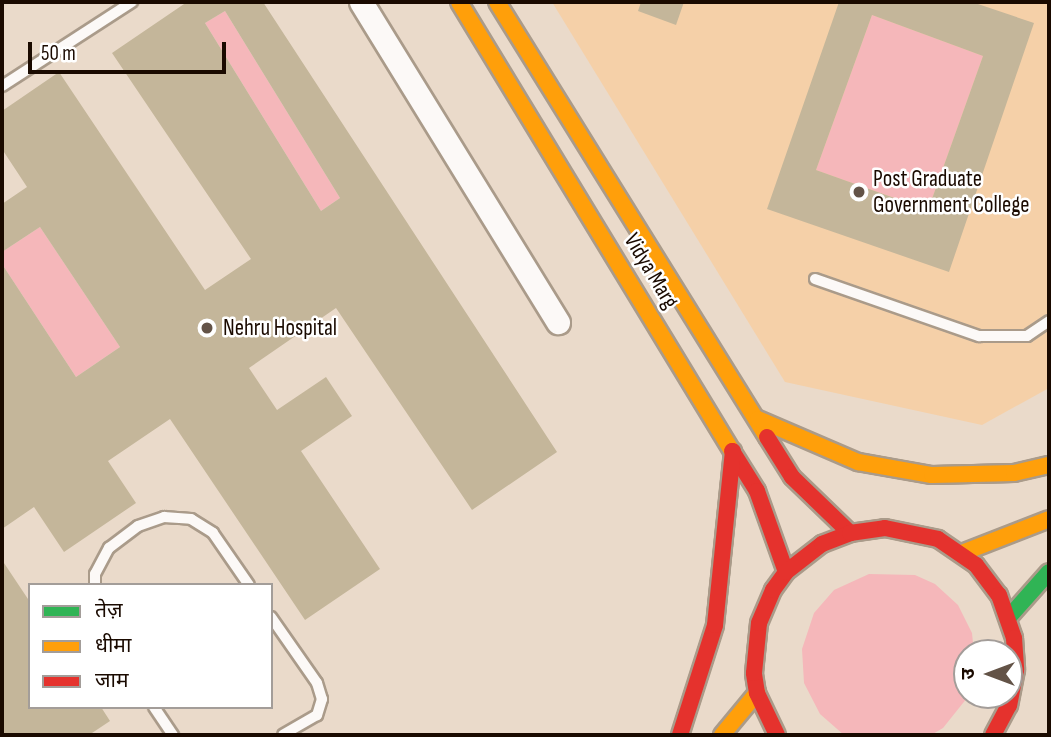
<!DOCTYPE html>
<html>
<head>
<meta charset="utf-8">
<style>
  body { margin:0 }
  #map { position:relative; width:1051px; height:737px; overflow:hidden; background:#eadaca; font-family:"Sofia Sans Condensed","Noto Sans Devanagari",sans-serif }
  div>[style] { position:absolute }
  .built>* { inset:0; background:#f5d0a8 }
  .green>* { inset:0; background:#f5b7ba }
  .building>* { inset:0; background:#c4b69a }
  .roads { filter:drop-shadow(2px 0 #aa9b8a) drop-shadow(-2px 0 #aa9b8a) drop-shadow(0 2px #aa9b8a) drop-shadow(0 -2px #aa9b8a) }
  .lane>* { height:10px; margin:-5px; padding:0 5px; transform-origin:5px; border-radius:5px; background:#fcf9f7 }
  .street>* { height:23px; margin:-11.5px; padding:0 11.5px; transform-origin:11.5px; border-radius:11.5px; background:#fcf9f7 }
  .fast>* { height:16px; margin:-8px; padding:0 8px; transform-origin:8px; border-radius:8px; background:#30b455 }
  .slow>* { height:16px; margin:-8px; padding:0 8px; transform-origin:8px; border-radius:8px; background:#ff9f0a }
  .jam>* { height:16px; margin:-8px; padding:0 8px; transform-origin:8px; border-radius:8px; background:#e5322d }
  .dots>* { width:19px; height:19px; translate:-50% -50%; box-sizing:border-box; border:4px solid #fff; border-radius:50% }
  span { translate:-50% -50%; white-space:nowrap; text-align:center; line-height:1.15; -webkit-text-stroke:5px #fff; paint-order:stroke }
  .poi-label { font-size:23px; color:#1a0a00 }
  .left { translate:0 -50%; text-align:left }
  .street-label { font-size:23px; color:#1a0a00 }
  .frame { position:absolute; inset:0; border:4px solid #1a0a00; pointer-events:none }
  .legend { position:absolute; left:28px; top:583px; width:245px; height:126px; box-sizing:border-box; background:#fff; border:2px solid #a39d99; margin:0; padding:9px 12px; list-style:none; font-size:21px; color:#1a0a00 }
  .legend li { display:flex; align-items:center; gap:14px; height:35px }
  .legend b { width:35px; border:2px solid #a39d99 }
  .north { position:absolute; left:953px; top:639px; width:70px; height:70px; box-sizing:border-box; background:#fff; border:2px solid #a39d99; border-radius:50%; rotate:270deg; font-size:19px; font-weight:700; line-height:28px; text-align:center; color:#1a0a00 }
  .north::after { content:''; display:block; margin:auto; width:24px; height:32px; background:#635347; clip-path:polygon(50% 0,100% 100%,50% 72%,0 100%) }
  .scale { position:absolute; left:28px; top:42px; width:198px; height:32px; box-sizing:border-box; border:4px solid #1a0a00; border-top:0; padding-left:9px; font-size:21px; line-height:24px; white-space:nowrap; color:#1a0a00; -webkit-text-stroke:5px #fff; paint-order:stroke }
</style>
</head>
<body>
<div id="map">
  <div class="built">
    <i style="clip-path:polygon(552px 2px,1049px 2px,1049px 388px,982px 425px,785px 382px)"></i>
  </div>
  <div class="green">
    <i style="clip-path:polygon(225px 11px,340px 198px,321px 211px,205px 23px)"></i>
    <i style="clip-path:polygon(872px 15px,983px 56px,928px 210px,816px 170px)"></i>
    <i style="clip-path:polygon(40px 227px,120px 347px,76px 377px,2px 264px,2px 252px)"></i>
    <i style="clip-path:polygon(869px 574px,915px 575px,935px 584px,958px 605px,972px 633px,974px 653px,967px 653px,967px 698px,943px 728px,931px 735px,844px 735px,820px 714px,804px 683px,802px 649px,814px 613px,834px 590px)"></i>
  </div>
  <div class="building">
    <i style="clip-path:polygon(evenodd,187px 2px,263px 2px,557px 452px,472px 510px,336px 308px,249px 368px,277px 410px,326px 377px,352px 416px,301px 451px,380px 569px,305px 620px,170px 419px,108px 461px,136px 503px,64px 552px,34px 507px,2px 529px,2px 264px,76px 377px,120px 347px,40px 227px,2px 252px,2px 204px,27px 187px,2px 149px,2px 111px,59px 72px,205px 290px,251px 259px,112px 53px,187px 2px,225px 11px,340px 198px,321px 211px,205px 23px,225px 11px)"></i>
    <i style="clip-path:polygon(641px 2px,684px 2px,676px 25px,638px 11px)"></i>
    <i style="clip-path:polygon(evenodd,839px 2px,972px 2px,1034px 23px,949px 272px,767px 209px,839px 2px,872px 15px,983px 56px,928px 210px,816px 170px,872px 15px)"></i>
    <i style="clip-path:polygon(2px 560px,30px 602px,30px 707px,101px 707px,110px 721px,89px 735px,2px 735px)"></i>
  </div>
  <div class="roads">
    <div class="lane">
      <i style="left:2px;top:86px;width:155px;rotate:-32.9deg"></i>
      <i style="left:815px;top:279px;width:174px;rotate:19.2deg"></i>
      <i style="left:979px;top:336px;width:48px"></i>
      <i style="left:1027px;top:336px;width:27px;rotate:-34deg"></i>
      <i style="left:95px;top:585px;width:11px;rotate:-90deg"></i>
      <i style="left:95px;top:574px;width:30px;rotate:-62deg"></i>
      <i style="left:109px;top:548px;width:36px;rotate:-37deg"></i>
      <i style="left:138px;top:526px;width:28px;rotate:-19deg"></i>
      <i style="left:164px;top:517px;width:27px;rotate:4deg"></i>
      <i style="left:191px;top:519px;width:26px;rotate:32deg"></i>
      <i style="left:213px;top:533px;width:63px;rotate:55.3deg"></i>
      <i style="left:271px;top:617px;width:80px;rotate:55.1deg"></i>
      <i style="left:317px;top:683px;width:17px;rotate:73deg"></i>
      <i style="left:322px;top:699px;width:17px;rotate:107deg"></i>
      <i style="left:317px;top:715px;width:39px;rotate:150deg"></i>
      <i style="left:154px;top:707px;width:34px;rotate:56deg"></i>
    </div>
    <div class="street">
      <i style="left:361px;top:2px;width:376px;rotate:58.4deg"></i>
    </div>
    <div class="fast">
      <i style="left:1009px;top:617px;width:60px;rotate:-48.4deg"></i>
    </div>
    <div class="slow">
      <i style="left:459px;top:2px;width:525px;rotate:58.7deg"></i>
      <i style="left:497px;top:2px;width:512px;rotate:58.17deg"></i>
      <i style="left:758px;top:419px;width:109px;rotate:23.3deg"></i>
      <i style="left:858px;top:462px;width:75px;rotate:10deg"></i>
      <i style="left:932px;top:475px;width:82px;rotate:-1.4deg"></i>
      <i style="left:1014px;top:473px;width:36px;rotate:-13deg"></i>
      <i style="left:962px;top:553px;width:93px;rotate:-21.3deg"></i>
      <i style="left:722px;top:735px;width:55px;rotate:-50.2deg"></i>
    </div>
    <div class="jam">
      <i style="left:767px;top:437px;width:47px;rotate:58deg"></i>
      <i style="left:792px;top:477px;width:81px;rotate:44deg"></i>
      <i style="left:732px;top:451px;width:47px;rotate:58deg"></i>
      <i style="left:757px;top:491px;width:86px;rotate:70.3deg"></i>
      <i style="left:680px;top:735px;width:115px;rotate:-72.3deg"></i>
      <i style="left:715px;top:625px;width:175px;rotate:-84.1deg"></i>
      <i style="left:777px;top:735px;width:47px;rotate:-115.5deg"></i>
      <i style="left:757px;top:693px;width:20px;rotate:-99deg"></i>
      <i style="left:754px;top:673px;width:50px;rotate:-84.3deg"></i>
      <i style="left:759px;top:623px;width:36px;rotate:-67deg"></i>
      <i style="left:773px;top:590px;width:22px;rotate:-54deg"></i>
      <i style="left:786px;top:572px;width:46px;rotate:-37.9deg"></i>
      <i style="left:822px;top:544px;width:30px;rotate:-21deg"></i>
      <i style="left:850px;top:533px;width:35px;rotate:-8deg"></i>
      <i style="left:885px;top:528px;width:54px;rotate:11.7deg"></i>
      <i style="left:938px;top:539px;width:46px;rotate:34.4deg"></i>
      <i style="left:976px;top:565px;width:38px;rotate:53deg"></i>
      <i style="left:999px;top:595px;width:46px;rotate:70.8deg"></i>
      <i style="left:1014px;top:638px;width:32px;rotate:86deg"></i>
      <i style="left:1016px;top:670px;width:36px;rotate:101deg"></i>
      <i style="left:1009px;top:705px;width:34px;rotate:118deg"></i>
    </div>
  </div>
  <div class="dots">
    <i style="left:859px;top:192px;background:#635347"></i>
    <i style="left:207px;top:328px;background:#635347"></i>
  </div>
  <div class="poi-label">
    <span class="left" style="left:873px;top:192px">Post Graduate<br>Government College</span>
    <span class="left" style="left:223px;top:328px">Nehru Hospital</span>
  </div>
  <div class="street-label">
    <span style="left:651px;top:271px;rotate:59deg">Vidya Marg</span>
  </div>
  <div class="frame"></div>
  <ul class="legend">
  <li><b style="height:9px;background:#30b455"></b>तेज़</li>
  <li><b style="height:9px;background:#ff9f0a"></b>धीमा</li>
  <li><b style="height:9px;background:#e5322d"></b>जाम</li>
  </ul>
  <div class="north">उ</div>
  <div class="scale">50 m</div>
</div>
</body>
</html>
